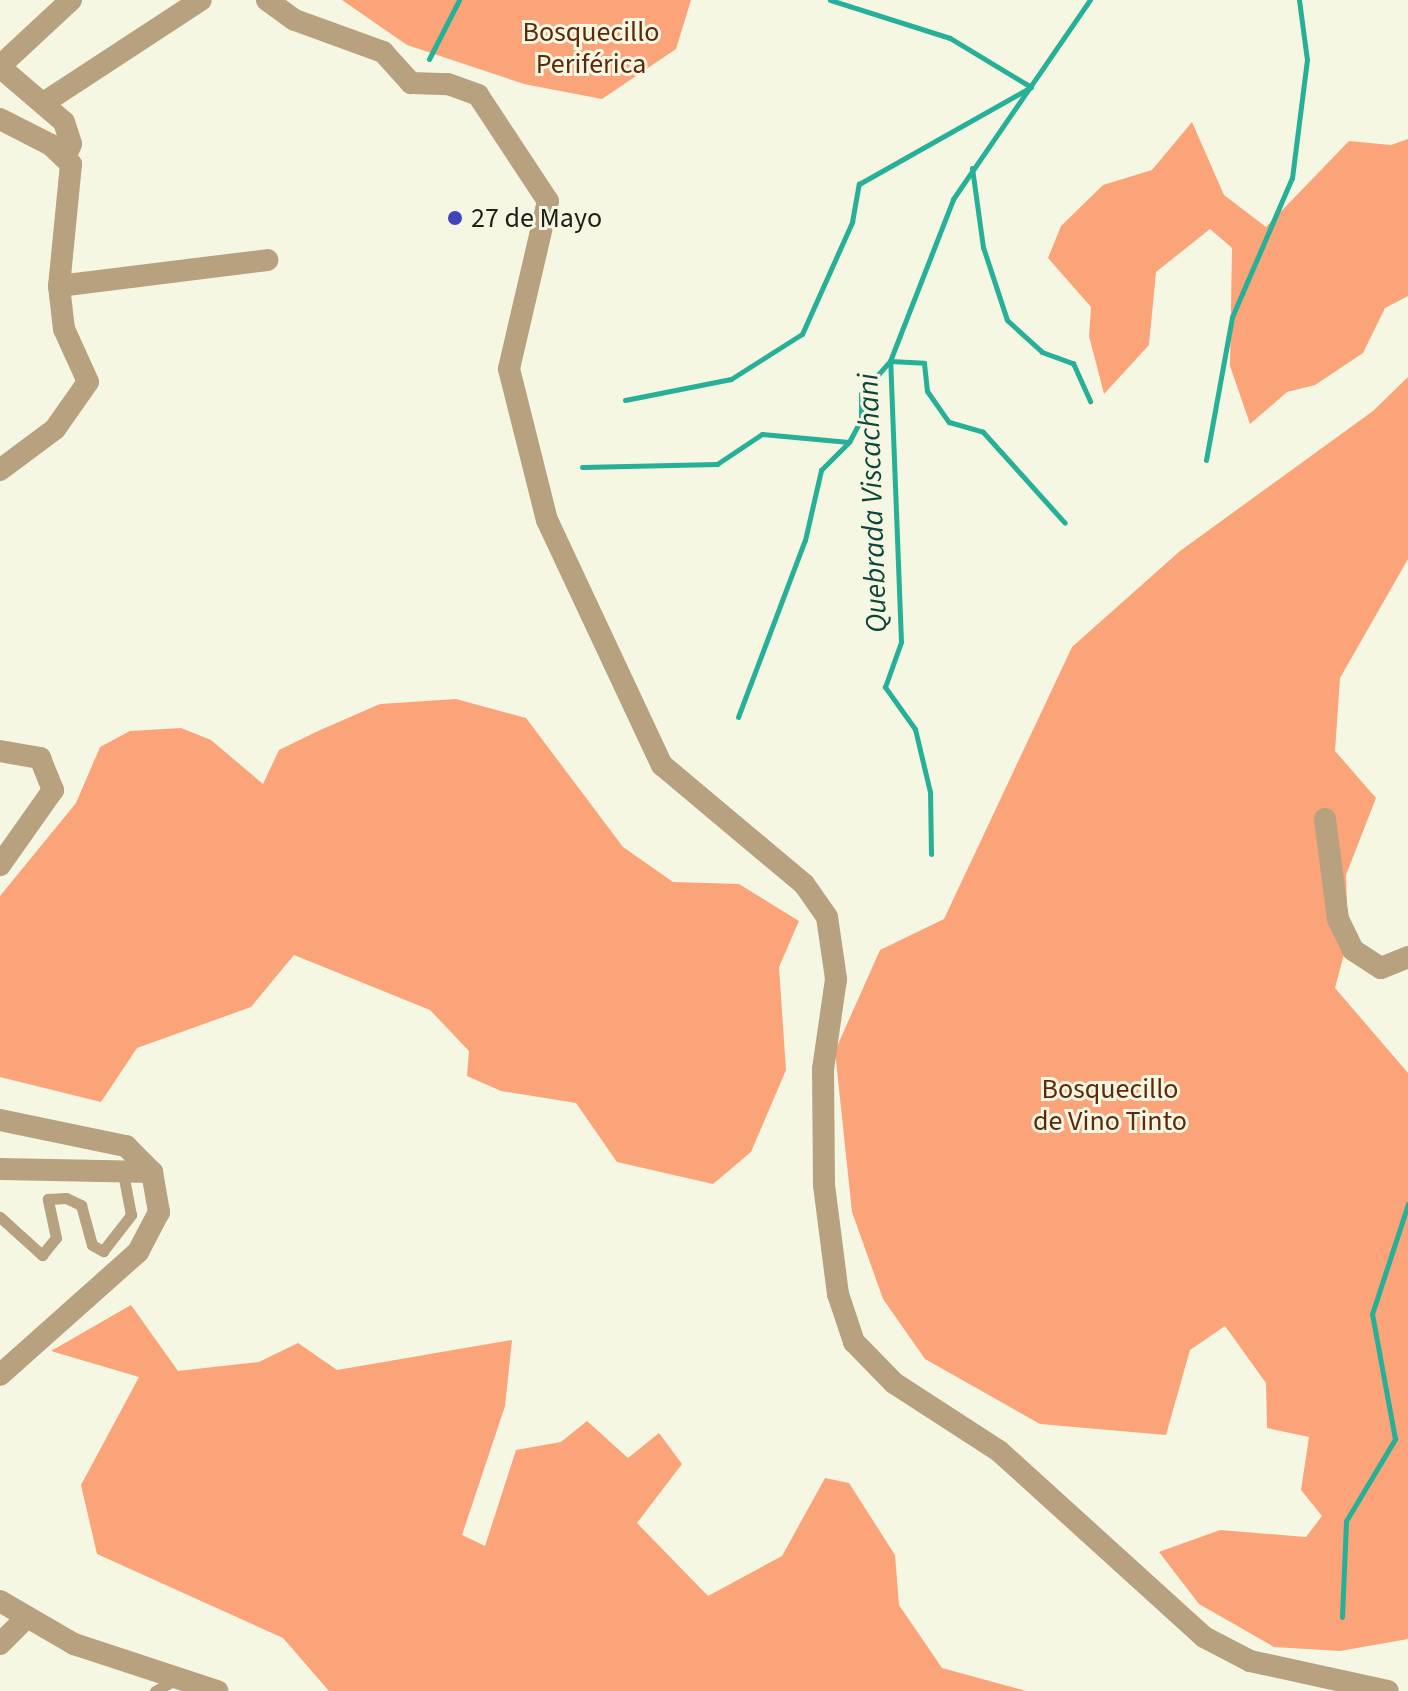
<!DOCTYPE html>
<html>
<head>
<meta charset="utf-8">
<style>
  body { margin:0 }
  #map { position:relative; width:1408px; height:1691px; overflow:hidden; background:#f5f7e3; font-family:"Source Sans 3",sans-serif }
  div>[style] { position:absolute }
  .forest>* { inset:0; background:#fba47a }
  .stream>* { height:5px; margin:-2.5px; padding:0 2.5px; transform-origin:2.5px; border-radius:2.5px; background:#26b097 }
  .lane>* { height:11px; margin:-5.5px; padding:0 5.5px; transform-origin:5.5px; border-radius:5.5px; background:#b7a17f }
  .street>* { height:22px; margin:-11px; padding:0 11px; transform-origin:11px; border-radius:11px; background:#b7a17f }
  .dots>* { width:22px; height:22px; translate:-50% -50%; box-sizing:border-box; border:4px solid #f5f7e3; border-radius:50% }
  span { translate:-50% -50%; white-space:nowrap; text-align:center; line-height:1.15; -webkit-text-stroke:6px #f5f7e3; paint-order:stroke }
  .park-label { font-size:28px; color:#5e2809 }
  .poi-label { font-size:28px; color:#1f1f18 }
  .left { translate:0 -50%; text-align:left }
  .water-label { font-size:30px; color:#0d453b; font-style:italic }
</style>
</head>
<body>
<div id="map">
  <div class="forest">
    <i style="clip-path:polygon(342px 0,691px 0,676px 49px,602px 99px,524px 84px,407px 45px)"></i>
    <i style="clip-path:polygon(1192px 122px,1224px 195px,1266px 227px,1349px 141px,1391px 145px,1408px 139px,1408px 296px,1385px 308px,1363px 353px,1315px 385px,1287px 392px,1250px 424px,1230px 366px,1232px 248px,1210px 229px,1156px 272px,1149px 345px,1104px 394px,1089px 336px,1091px 307px,1048px 258px,1061px 226px,1103px 185px,1152px 170px)"></i>
    <i style="clip-path:polygon(1408px 377px,1408px 559px,1340px 678px,1335px 751px,1376px 798px,1346px 875px,1348px 939px,1335px 988px,1408px 1073px,1408px 1639px,1340px 1651px,1274px 1647px,1199px 1604px,1159px 1552px,1220px 1530px,1306px 1537px,1322px 1516px,1301px 1490px,1309px 1437px,1267px 1428px,1266px 1383px,1225px 1326px,1190px 1350px,1166px 1435px,1040px 1424px,925px 1359px,883px 1299px,852px 1212px,835px 1051px,880px 950px,944px 919px,1072px 647px,1180px 551px,1373px 411px)"></i>
    <i style="clip-path:polygon(456px 699px,526px 718px,623px 847px,673px 882px,739px 884px,799px 921px,779px 967px,786px 1070px,751px 1152px,713px 1184px,617px 1162px,576px 1103px,501px 1091px,467px 1076px,469px 1051px,430px 1010px,294px 955px,251px 1007px,137px 1048px,101px 1102px,0 1077px,0 896px,76px 803px,100px 747px,130px 731px,181px 728px,211px 740px,263px 784px,279px 750px,318px 731px,380px 704px)"></i>
    <i style="clip-path:polygon(131px 1305px,178px 1371px,259px 1362px,298px 1343px,337px 1370px,512px 1340px,505px 1406px,462px 1535px,485px 1546px,516px 1450px,561px 1442px,587px 1421px,628px 1458px,659px 1433px,682px 1464px,637px 1523px,708px 1596px,782px 1556px,825px 1478px,849px 1483px,895px 1555px,899px 1605px,942px 1668px,1026px 1691px,329px 1691px,283px 1638px,97px 1554px,81px 1485px,139px 1377px,51px 1351px)"></i>
  </div>
  <div class="stream">
    <i style="left:429px;top:59px;width:66px;rotate:-63deg"></i>
    <i style="left:972px;top:168px;width:80px;rotate:82.1deg"></i>
    <i style="left:983px;top:247px;width:77px;rotate:71.8deg"></i>
    <i style="left:1007px;top:320px;width:47px;rotate:42.4deg"></i>
    <i style="left:1042px;top:352px;width:33px;rotate:20deg"></i>
    <i style="left:1073px;top:363px;width:42px;rotate:65.9deg"></i>
    <i style="left:625px;top:400px;width:108px;rotate:-11.2deg"></i>
    <i style="left:731px;top:379px;width:84px;rotate:-32.4deg"></i>
    <i style="left:802px;top:334px;width:123px;rotate:-65.9deg"></i>
    <i style="left:852px;top:222px;width:39px;rotate:-80deg"></i>
    <i style="left:859px;top:184px;width:197px;rotate:-29.4deg"></i>
    <i style="left:1031px;top:87px;width:95px;rotate:-148.8deg"></i>
    <i style="left:950px;top:38px;width:126px;rotate:-162.4deg"></i>
    <i style="left:1206px;top:460px;width:145px;rotate:-79.7deg"></i>
    <i style="left:1232px;top:317px;width:151px;rotate:-66.7deg"></i>
    <i style="left:1292px;top:178px;width:119px;rotate:-82.8deg"></i>
    <i style="left:1307px;top:60px;width:61px;rotate:-97.6deg"></i>
    <i style="left:582px;top:467px;width:135px;rotate:-1.3deg"></i>
    <i style="left:717px;top:464px;width:54px;rotate:-33.7deg"></i>
    <i style="left:762px;top:434px;width:87px;rotate:5.3deg"></i>
    <i style="left:738px;top:717px;width:189px;rotate:-69.3deg"></i>
    <i style="left:805px;top:540px;width:72px;rotate:-77.1deg"></i>
    <i style="left:821px;top:470px;width:40px;rotate:-45deg"></i>
    <i style="left:849px;top:442px;width:26px;rotate:-62deg"></i>
    <i style="left:861px;top:419px;width:25px;rotate:-90deg"></i>
    <i style="left:861px;top:394px;width:44px;rotate:-48.7deg"></i>
    <i style="left:890px;top:361px;width:34px;rotate:3deg"></i>
    <i style="left:924px;top:363px;width:28px;rotate:84deg"></i>
    <i style="left:927px;top:391px;width:38px;rotate:55deg"></i>
    <i style="left:949px;top:422px;width:35px;rotate:16deg"></i>
    <i style="left:983px;top:432px;width:122px;rotate:48deg"></i>
    <i style="left:931px;top:854px;width:62px;rotate:-90.9deg"></i>
    <i style="left:930px;top:792px;width:65px;rotate:-103.4deg"></i>
    <i style="left:915px;top:729px;width:52px;rotate:-125.5deg"></i>
    <i style="left:885px;top:687px;width:48px;rotate:-70.4deg"></i>
    <i style="left:901px;top:642px;width:281px;rotate:-92.2deg"></i>
    <i style="left:890px;top:361px;width:174px;rotate:-68.7deg"></i>
    <i style="left:953px;top:199px;width:242px;rotate:-55.5deg"></i>
    <i style="left:1342px;top:1617px;width:96px;rotate:-87.6deg"></i>
    <i style="left:1346px;top:1521px;width:96px;rotate:-59.1deg"></i>
    <i style="left:1395px;top:1439px;width:127px;rotate:-100.4deg"></i>
    <i style="left:1372px;top:1314px;width:116px;rotate:-71.9deg"></i>
  </div>
  <div class="lane">
    <i style="left:0;top:1217px;width:57px;rotate:42.1deg"></i>
    <i style="left:42px;top:1255px;width:22px;rotate:-51deg"></i>
    <i style="left:56px;top:1238px;width:40px;rotate:-102deg"></i>
    <i style="left:48px;top:1199px;width:18px;rotate:-3deg"></i>
    <i style="left:66px;top:1198px;width:17px;rotate:25deg"></i>
    <i style="left:81px;top:1205px;width:41px;rotate:74.6deg"></i>
    <i style="left:92px;top:1245px;width:13px;rotate:29deg"></i>
    <i style="left:103px;top:1251px;width:46px;rotate:-52.1deg"></i>
    <i style="left:131px;top:1215px;width:43px;rotate:-100.8deg"></i>
    <i style="left:155px;top:1691px;width:25px;rotate:-29deg"></i>
  </div>
  <div class="street">
    <i style="left:267px;top:0;width:34px;rotate:36deg"></i>
    <i style="left:295px;top:20px;width:94px;rotate:20deg"></i>
    <i style="left:383px;top:52px;width:42px;rotate:47.9deg"></i>
    <i style="left:411px;top:83px;width:37px;rotate:2deg"></i>
    <i style="left:448px;top:84px;width:32px;rotate:20deg"></i>
    <i style="left:478px;top:95px;width:127px;rotate:56.6deg"></i>
    <i style="left:548px;top:201px;width:172px;rotate:103.1deg"></i>
    <i style="left:509px;top:369px;width:156px;rotate:75.9deg"></i>
    <i style="left:547px;top:520px;width:271px;rotate:64.9deg"></i>
    <i style="left:662px;top:765px;width:185px;rotate:40deg"></i>
    <i style="left:804px;top:884px;width:40px;rotate:55.1deg"></i>
    <i style="left:827px;top:917px;width:63px;rotate:81.7deg"></i>
    <i style="left:836px;top:979px;width:91px;rotate:98.2deg"></i>
    <i style="left:823px;top:1069px;width:116px;rotate:89.5deg"></i>
    <i style="left:824px;top:1185px;width:110px;rotate:82.7deg"></i>
    <i style="left:838px;top:1294px;width:51px;rotate:71.6deg"></i>
    <i style="left:854px;top:1342px;width:57px;rotate:45.7deg"></i>
    <i style="left:894px;top:1383px;width:125px;rotate:32.9deg"></i>
    <i style="left:999px;top:1451px;width:277px;rotate:42.2deg"></i>
    <i style="left:1204px;top:1637px;width:52px;rotate:27.6deg"></i>
    <i style="left:1250px;top:1661px;width:141px;rotate:12.3deg"></i>
    <i style="left:0;top:66px;width:97px;rotate:-42.9deg"></i>
    <i style="left:0;top:67px;width:84px;rotate:40.7deg"></i>
    <i style="left:64px;top:122px;width:23px;rotate:72deg"></i>
    <i style="left:71px;top:144px;width:13px;rotate:113deg"></i>
    <i style="left:45px;top:102px;width:186px;rotate:-33.2deg"></i>
    <i style="left:0;top:119px;width:57px;rotate:27deg"></i>
    <i style="left:51px;top:145px;width:28px;rotate:44deg"></i>
    <i style="left:71px;top:164px;width:123px;rotate:95.6deg"></i>
    <i style="left:59px;top:286px;width:43px;rotate:83.4deg"></i>
    <i style="left:64px;top:329px;width:58px;rotate:65.6deg"></i>
    <i style="left:88px;top:382px;width:57px;rotate:125.1deg"></i>
    <i style="left:55px;top:429px;width:69px;rotate:143.3deg"></i>
    <i style="left:59px;top:286px;width:210px;rotate:-7.1deg"></i>
    <i style="left:0;top:751px;width:41px;rotate:9.9deg"></i>
    <i style="left:40px;top:758px;width:35px;rotate:68deg"></i>
    <i style="left:53px;top:790px;width:92px;rotate:125.2deg"></i>
    <i style="left:1325px;top:819px;width:101px;rotate:82.6deg"></i>
    <i style="left:1338px;top:919px;width:34px;rotate:64deg"></i>
    <i style="left:1353px;top:950px;width:33px;rotate:33deg"></i>
    <i style="left:1381px;top:968px;width:29px;rotate:-22deg"></i>
    <i style="left:0;top:1120px;width:129px;rotate:11.7deg"></i>
    <i style="left:126px;top:1146px;width:37px;rotate:45deg"></i>
    <i style="left:152px;top:1172px;width:41px;rotate:80.1deg"></i>
    <i style="left:159px;top:1212px;width:45px;rotate:117.7deg"></i>
    <i style="left:138px;top:1252px;width:185px;rotate:138.3deg"></i>
    <i style="left:0;top:1169px;width:152px;rotate:1.1deg"></i>
    <i style="left:0;top:1601px;width:86px;rotate:30.2deg"></i>
    <i style="left:74px;top:1644px;width:151px;rotate:18.2deg"></i>
    <i style="left:0;top:1644px;width:35px;rotate:-45deg"></i>
  </div>
  <div class="dots">
    <i style="left:455px;top:218px;background:#3f44b8"></i>
  </div>
  <div class="park-label">
    <span style="left:591px;top:48px">Bosquecillo<br>Periférica</span>
    <span style="left:1110px;top:1105px">Bosquecillo<br>de Vino Tinto</span>
  </div>
  <div class="poi-label">
    <span class="left" style="left:471px;top:218px">27 de Mayo</span>
  </div>
  <div class="water-label">
    <span style="left:873px;top:503px;rotate:-92deg">Quebrada Viscachani</span>
  </div>
</div>
</body>
</html>
